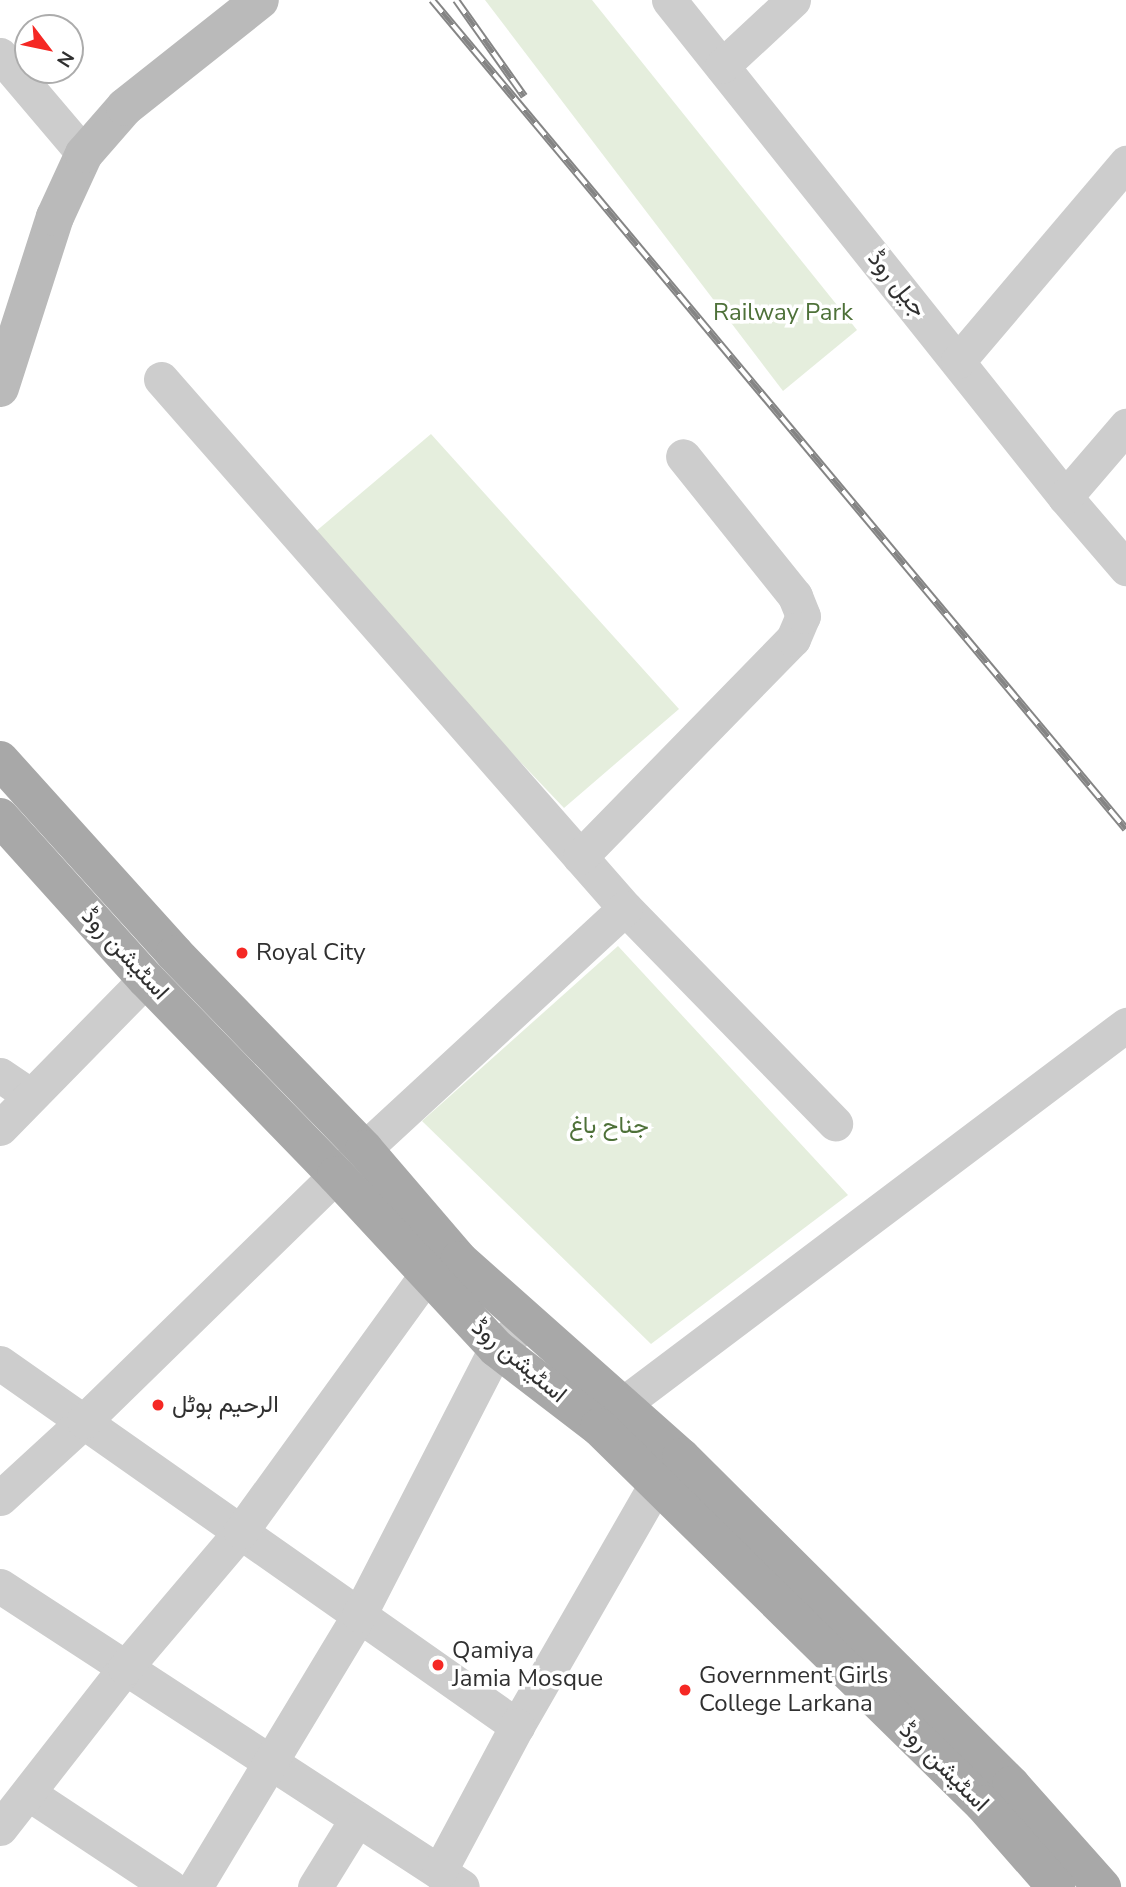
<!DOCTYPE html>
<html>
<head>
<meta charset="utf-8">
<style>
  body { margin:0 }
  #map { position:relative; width:1126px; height:1887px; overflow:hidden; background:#fff; font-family:"Nunito Sans",Vazirmatn,sans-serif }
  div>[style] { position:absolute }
  .green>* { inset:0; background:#e5eedd }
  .minor>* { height:35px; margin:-17.5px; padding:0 17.5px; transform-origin:17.5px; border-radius:17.5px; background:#cdcdcd }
  .secondary>* { height:38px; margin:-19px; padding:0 19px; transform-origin:19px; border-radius:19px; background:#bababa }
  .primary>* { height:38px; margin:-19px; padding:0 19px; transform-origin:19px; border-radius:19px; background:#a8a8a8 }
  .rail>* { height:8px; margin-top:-4px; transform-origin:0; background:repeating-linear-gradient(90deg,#fff 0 16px,#858585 0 32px); box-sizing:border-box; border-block:2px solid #858585 }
  .dots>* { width:19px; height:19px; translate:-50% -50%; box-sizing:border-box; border:4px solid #fff; border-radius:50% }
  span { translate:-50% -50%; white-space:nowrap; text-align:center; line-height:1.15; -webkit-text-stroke:7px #fff; paint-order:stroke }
  .street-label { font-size:24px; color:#303030 }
  .park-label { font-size:24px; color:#4e7139 }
  .poi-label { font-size:24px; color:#303030 }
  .left { translate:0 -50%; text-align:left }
  .north { position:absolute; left:14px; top:14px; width:70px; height:70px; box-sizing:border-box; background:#fff; border:2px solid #acacac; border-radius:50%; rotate:122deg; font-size:19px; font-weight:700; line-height:28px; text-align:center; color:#303030 }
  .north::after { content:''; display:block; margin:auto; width:24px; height:32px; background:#f52824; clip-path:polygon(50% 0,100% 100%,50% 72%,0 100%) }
</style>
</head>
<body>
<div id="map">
  <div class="green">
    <i style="clip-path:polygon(485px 0,592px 0,857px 330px,783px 391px)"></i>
    <i style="clip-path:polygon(431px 434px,679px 709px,564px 808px,308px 538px)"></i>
    <i style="clip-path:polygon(618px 946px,848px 1195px,651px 1344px,422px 1121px)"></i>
  </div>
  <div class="minor">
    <i style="left:669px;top:0;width:635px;rotate:51.45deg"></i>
    <i style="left:1065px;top:497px;width:94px;rotate:49.3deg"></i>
    <i style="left:0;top:55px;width:130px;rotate:49.7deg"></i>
    <i style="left:722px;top:66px;width:97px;rotate:-42.9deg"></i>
    <i style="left:958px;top:361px;width:260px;rotate:-49.7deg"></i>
    <i style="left:161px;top:379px;width:704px;rotate:48.75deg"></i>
    <i style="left:625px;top:908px;width:301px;rotate:45.7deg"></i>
    <i style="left:1065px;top:497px;width:94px;rotate:-49.3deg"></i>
    <i style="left:580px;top:857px;width:305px;rotate:-45.7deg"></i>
    <i style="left:793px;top:639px;width:25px;rotate:-67deg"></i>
    <i style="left:803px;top:616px;width:22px;rotate:-112deg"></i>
    <i style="left:795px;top:596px;width:179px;rotate:-128.7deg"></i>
    <i style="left:0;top:1075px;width:37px;rotate:34deg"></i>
    <i style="left:0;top:1128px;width:209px;rotate:-45.6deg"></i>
    <i style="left:0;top:1363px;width:632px;rotate:35.07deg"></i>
    <i style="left:517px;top:1726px;width:280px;rotate:-60.1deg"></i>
    <i style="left:657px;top:1483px;width:26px;rotate:-47deg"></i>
    <i style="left:602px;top:1424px;width:29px;rotate:-44deg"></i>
    <i style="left:623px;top:1404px;width:630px;rotate:-37deg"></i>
    <i style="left:0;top:1498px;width:114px;rotate:-42.5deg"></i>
    <i style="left:84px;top:1421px;width:352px;rotate:-44.3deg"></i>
    <i style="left:336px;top:1175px;width:393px;rotate:-42.7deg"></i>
    <i style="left:0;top:1586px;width:551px;rotate:33.08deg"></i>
    <i style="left:28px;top:1793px;width:170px;rotate:33.5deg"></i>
    <i style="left:0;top:1828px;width:203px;rotate:-52deg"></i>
    <i style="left:125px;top:1668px;width:180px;rotate:-49.7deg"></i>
    <i style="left:241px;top:1531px;width:316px;rotate:-54.1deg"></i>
    <i style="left:439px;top:1872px;width:166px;rotate:-61.9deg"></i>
    <i style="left:195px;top:1887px;width:318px;rotate:-58.9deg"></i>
    <i style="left:359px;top:1615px;width:300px;rotate:-62.8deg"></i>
    <i style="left:496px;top:1348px;width:26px;rotate:-40deg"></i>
    <i style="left:315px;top:1887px;width:80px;rotate:-58.3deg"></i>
  </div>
  <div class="secondary">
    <i style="left:0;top:388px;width:180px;rotate:-72.2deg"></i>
    <i style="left:55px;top:217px;width:69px;rotate:-65.3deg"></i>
    <i style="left:84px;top:154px;width:62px;rotate:-48.9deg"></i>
    <i style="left:125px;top:107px;width:172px;rotate:-38.4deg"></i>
  </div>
  <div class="primary">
    <i style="left:0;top:760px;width:261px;rotate:47.9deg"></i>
    <i style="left:175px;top:954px;width:272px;rotate:45.9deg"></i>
    <i style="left:364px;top:1149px;width:146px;rotate:49.4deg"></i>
    <i style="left:459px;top:1260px;width:297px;rotate:41.6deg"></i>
    <i style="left:681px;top:1457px;width:465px;rotate:44.8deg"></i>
    <i style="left:1011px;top:1785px;width:137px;rotate:48.3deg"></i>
    <i style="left:0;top:817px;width:218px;rotate:48deg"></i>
    <i style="left:146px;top:979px;width:273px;rotate:45.9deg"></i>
    <i style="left:336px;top:1175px;width:236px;rotate:47.2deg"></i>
    <i style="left:496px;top:1348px;width:130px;rotate:37.5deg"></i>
    <i style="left:599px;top:1427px;width:538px;rotate:44.47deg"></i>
    <i style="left:983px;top:1804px;width:111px;rotate:48.7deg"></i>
  </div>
  <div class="rail">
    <i style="left:432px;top:0;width:1081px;rotate:50.07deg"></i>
    <i style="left:456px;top:0;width:118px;rotate:54.7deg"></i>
  </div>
  <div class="dots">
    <i style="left:242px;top:953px;background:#f52824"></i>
    <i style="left:158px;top:1405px;background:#f52824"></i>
    <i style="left:438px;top:1665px;background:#f52824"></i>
    <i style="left:685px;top:1690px;background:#f52824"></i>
  </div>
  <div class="street-label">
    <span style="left:897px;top:284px;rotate:51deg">جیل روڈ</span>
    <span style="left:125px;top:954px;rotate:47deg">اسٹیشن روڈ</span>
    <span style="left:519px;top:1361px;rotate:40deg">اسٹیشن روڈ</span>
    <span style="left:944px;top:1767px;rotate:45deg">اسٹیشن روڈ</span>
  </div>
  <div class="park-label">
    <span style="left:783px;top:313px">Railway Park</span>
    <span style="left:609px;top:1126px">جناح باغ</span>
  </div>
  <div class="poi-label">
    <span class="left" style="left:256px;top:953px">Royal City</span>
    <span class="left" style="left:172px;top:1405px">الرحیم ہوٹل</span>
    <span class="left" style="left:452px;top:1665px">Qamiya<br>Jamia Mosque</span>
    <span class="left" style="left:699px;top:1690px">Government Girls<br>College Larkana</span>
  </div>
  <div class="north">N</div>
</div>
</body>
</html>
